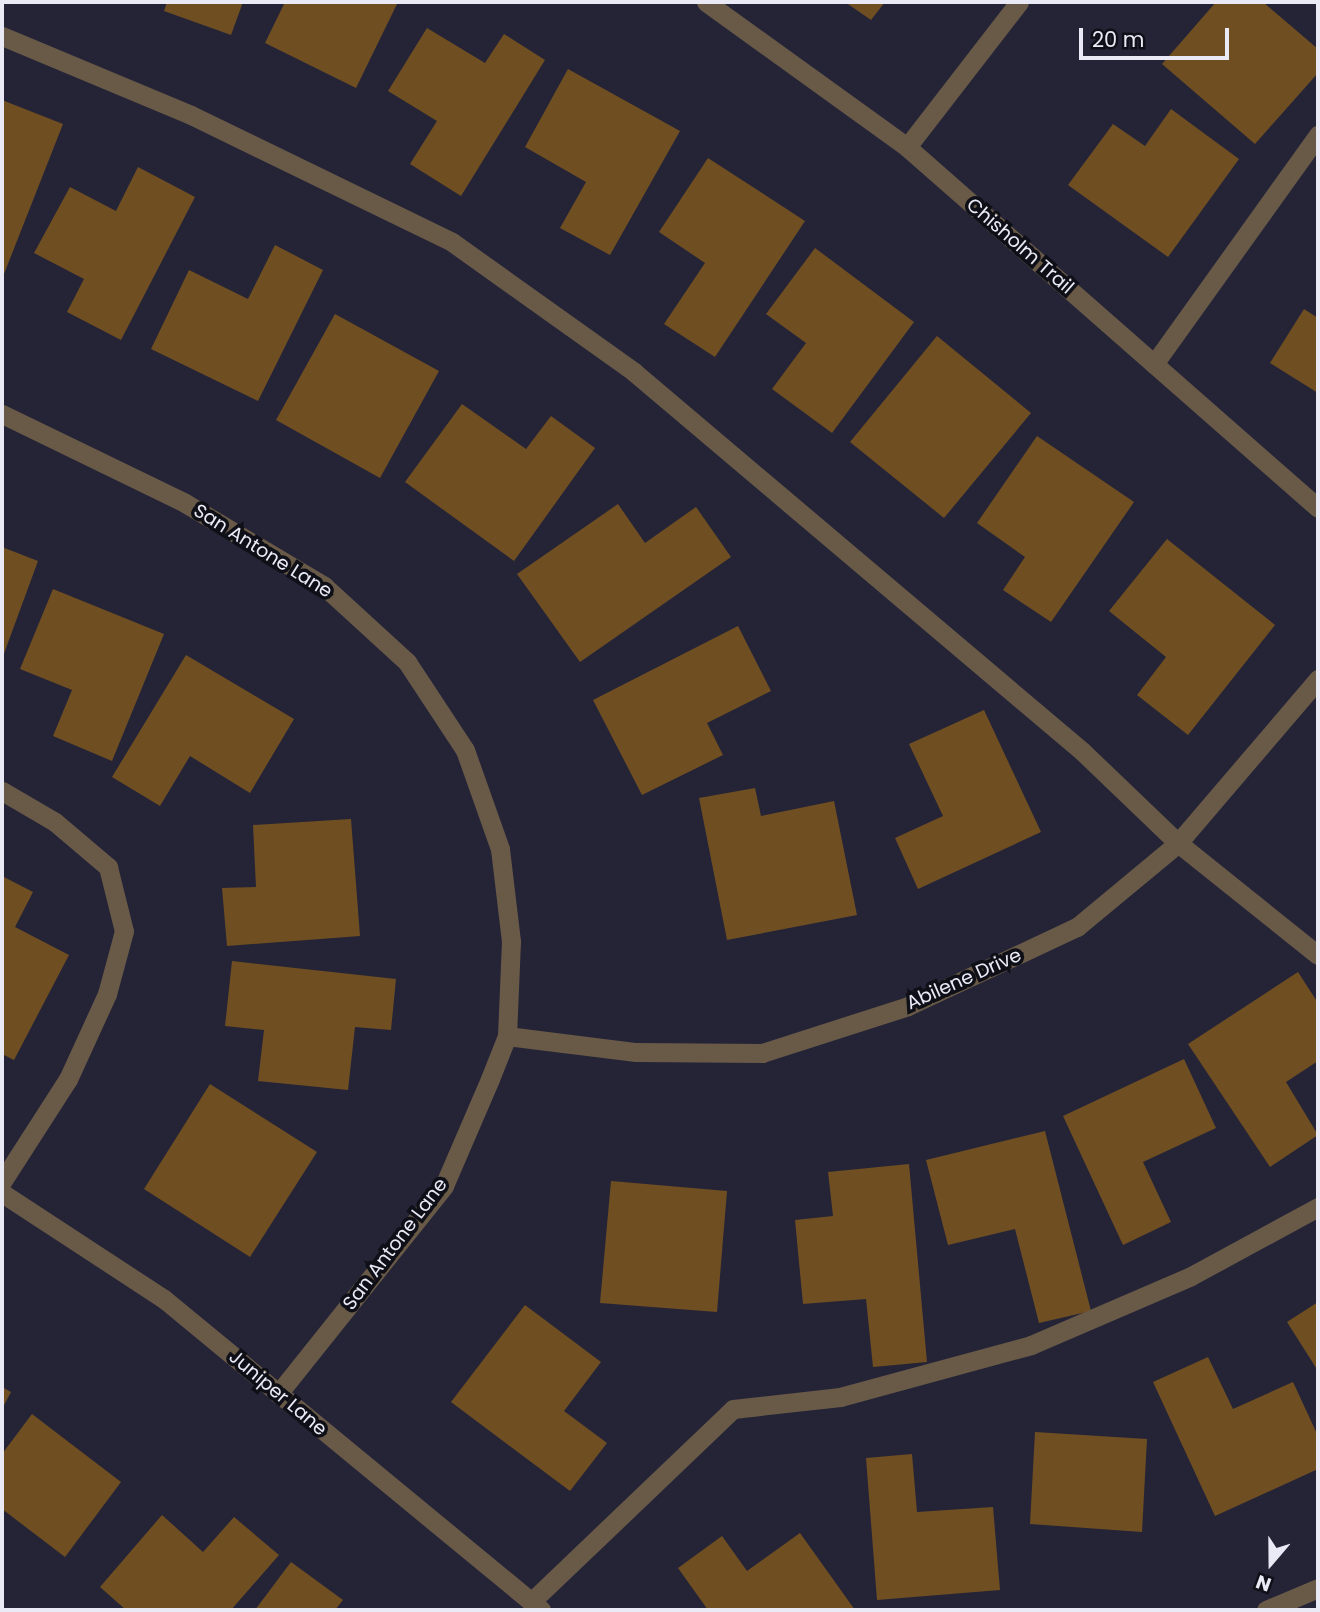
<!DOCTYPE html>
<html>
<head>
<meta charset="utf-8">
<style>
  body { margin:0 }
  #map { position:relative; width:1320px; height:1612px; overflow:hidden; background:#252437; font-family:Poppins,sans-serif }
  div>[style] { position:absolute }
  .building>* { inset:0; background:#6f4e22 }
  .service>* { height:19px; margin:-9.5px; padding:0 9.5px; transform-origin:9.5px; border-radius:9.5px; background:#695a48 }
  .minor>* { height:19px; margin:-9.5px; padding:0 9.5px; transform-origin:9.5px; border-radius:9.5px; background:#695a48 }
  span { translate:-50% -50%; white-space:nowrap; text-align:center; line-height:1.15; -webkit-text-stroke:7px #0f0f17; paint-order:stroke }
  .street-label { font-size:19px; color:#eaeaf7 }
  .frame { position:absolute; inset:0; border:4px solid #eaeaf7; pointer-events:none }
  .north { position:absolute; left:1236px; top:1528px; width:70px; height:70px; -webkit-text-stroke:5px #0f0f17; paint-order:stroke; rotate:200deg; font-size:19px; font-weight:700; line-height:28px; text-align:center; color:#eaeaf7 }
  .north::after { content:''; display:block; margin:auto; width:24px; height:32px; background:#eaeaf7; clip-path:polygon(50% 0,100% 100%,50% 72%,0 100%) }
  .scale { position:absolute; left:1079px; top:28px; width:150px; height:32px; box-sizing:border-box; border:4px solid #eaeaf7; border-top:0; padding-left:9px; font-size:21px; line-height:24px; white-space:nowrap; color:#eaeaf7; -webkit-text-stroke:5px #0f0f17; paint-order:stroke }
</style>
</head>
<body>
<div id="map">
  <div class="building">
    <i style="clip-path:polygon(167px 2px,243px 2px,231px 35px,164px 11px)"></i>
    <i style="clip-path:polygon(285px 2px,398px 2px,356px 88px,265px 43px)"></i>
    <i style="clip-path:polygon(845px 2px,885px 2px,871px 20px)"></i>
    <i style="clip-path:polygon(1216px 2px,1263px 2px,1318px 49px,1318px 73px,1255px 144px,1162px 64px)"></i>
    <i style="clip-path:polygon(427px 28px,485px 63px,504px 34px,545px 60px,461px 196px,410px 164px,437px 121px,388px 91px)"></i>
    <i style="clip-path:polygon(568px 69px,680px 131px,610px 255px,560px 228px,586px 182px,525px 147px)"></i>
    <i style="clip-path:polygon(2px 100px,63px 124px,2px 279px)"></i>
    <i style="clip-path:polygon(1171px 109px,1239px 159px,1168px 257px,1068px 185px,1113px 124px,1145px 146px)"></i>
    <i style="clip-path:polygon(708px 158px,805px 221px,715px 357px,664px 324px,705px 263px,659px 232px)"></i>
    <i style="clip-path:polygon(138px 167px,195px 197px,121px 340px,67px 312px,84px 279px,34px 253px,70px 187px,116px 211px)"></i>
    <i style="clip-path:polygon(275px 245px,323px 270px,258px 401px,151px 349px,189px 270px,248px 299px)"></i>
    <i style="clip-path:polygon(815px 248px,914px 322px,832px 433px,772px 389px,806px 343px,766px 314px)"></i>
    <i style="clip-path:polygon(1304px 309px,1318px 318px,1318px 393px,1270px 363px)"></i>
    <i style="clip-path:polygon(335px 314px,439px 371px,380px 478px,276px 420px)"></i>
    <i style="clip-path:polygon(937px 336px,1031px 413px,944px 518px,850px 442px)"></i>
    <i style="clip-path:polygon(462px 404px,526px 449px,551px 416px,595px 448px,514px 561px,405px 482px)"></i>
    <i style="clip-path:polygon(1037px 436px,1134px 502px,1051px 622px,1003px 590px,1025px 557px,977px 523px)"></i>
    <i style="clip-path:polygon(618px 504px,645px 543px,696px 507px,731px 557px,580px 662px,517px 574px)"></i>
    <i style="clip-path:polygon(1167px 539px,1275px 625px,1188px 735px,1137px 695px,1166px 657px,1109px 611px)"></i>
    <i style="clip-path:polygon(2px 547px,38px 561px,2px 659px)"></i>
    <i style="clip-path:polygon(53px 589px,164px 634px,112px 761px,53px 736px,72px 690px,20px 669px)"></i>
    <i style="clip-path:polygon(738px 626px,771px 691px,707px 723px,723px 755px,642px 795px,593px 700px)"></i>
    <i style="clip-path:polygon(186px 655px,294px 719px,250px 793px,190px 756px,160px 806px,112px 777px)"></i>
    <i style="clip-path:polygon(984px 710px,1041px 832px,918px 889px,895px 838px,943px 816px,909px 744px)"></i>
    <i style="clip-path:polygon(755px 788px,761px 816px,834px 801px,857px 915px,727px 940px,699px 798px)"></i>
    <i style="clip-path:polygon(351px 819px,360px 936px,227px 946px,222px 888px,256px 887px,253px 825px)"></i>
    <i style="clip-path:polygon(2px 876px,33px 892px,15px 927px,69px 955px,14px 1060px,2px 1054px)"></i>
    <i style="clip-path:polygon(232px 961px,396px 979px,391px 1030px,355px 1027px,348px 1090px,258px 1081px,264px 1030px,225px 1026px)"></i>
    <i style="clip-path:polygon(1298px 972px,1318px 1003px,1318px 1061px,1286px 1082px,1318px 1135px,1270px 1167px,1188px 1044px)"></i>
    <i style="clip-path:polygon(1184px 1059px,1216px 1128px,1143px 1162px,1171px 1222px,1123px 1245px,1063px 1116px)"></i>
    <i style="clip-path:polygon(210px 1084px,317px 1152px,250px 1257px,144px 1189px)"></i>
    <i style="clip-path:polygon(1045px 1131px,1091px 1311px,1039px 1323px,1015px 1229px,948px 1245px,926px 1160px)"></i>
    <i style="clip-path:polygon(909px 1164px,927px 1362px,873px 1367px,866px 1299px,803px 1304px,795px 1220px,833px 1216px,828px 1172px)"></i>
    <i style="clip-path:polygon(611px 1181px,727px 1191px,717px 1312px,600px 1303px)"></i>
    <i style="clip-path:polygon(1318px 1302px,1318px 1371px,1287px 1322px)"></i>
    <i style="clip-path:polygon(525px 1305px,601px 1362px,564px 1411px,607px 1443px,570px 1491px,451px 1402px)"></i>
    <i style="clip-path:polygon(1208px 1357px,1233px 1409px,1293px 1382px,1318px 1436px,1318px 1469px,1215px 1516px,1153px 1382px)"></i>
    <i style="clip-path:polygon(2px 1387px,11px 1392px,2px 1409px)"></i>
    <i style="clip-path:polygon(32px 1414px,121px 1482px,65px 1557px,2px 1509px,2px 1454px)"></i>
    <i style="clip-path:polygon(1035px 1432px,1147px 1439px,1142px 1532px,1030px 1524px)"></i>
    <i style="clip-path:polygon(912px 1454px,917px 1512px,993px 1507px,1000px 1590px,877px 1600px,866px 1458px)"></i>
    <i style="clip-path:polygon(162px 1515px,203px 1552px,234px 1517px,279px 1555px,231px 1610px,126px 1610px,100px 1587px)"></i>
    <i style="clip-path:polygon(800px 1533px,855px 1610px,708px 1610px,678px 1568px,722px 1536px,747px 1571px)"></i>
    <i style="clip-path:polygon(291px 1562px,343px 1600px,335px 1610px,255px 1610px)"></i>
  </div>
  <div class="service">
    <i style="left:2px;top:36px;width:205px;rotate:22.7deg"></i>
    <i style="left:191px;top:115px;width:290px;rotate:25.9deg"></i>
    <i style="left:452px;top:242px;width:224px;rotate:35.5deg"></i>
    <i style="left:634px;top:372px;width:588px;rotate:40.24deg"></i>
    <i style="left:1083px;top:752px;width:132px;rotate:43.8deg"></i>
    <i style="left:1178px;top:843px;width:179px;rotate:38.7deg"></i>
    <i style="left:1154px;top:364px;width:282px;rotate:-54.4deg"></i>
    <i style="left:2px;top:791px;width:61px;rotate:30.3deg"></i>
    <i style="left:55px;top:822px;width:70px;rotate:40.3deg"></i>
    <i style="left:108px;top:867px;width:66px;rotate:76deg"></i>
    <i style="left:124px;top:931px;width:65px;rotate:105.1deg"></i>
    <i style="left:107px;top:994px;width:94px;rotate:114.6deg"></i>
    <i style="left:68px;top:1079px;width:122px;rotate:122.7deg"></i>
    <i style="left:531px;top:1602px;width:279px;rotate:-43.7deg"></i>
    <i style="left:733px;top:1409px;width:108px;rotate:-6.4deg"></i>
    <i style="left:840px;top:1397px;width:198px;rotate:-15.2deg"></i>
    <i style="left:1031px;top:1345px;width:174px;rotate:-23.3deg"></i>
    <i style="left:1191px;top:1276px;width:145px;rotate:-28.5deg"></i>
  </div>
  <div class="minor">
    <i style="left:706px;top:2px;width:248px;rotate:35.8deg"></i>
    <i style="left:907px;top:147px;width:547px;rotate:41.29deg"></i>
    <i style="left:907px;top:147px;width:183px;rotate:-52.3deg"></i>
    <i style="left:2px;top:414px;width:203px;rotate:25.9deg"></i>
    <i style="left:185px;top:503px;width:162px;rotate:30.8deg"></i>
    <i style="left:324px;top:586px;width:113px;rotate:42.5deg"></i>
    <i style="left:407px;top:662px;width:105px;rotate:56.6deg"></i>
    <i style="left:465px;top:750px;width:105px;rotate:70.5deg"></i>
    <i style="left:500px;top:849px;width:93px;rotate:83.2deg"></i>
    <i style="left:511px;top:941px;width:95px;rotate:92.4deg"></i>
    <i style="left:507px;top:1036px;width:46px;rotate:111.6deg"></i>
    <i style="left:490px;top:1079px;width:116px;rotate:113.3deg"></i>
    <i style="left:444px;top:1186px;width:266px;rotate:128.6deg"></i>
    <i style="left:507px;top:1036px;width:130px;rotate:7.1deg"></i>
    <i style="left:636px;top:1052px;width:126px;rotate:0.5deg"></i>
    <i style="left:762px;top:1053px;width:153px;rotate:-17.8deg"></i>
    <i style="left:908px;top:1006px;width:187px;rotate:-25.1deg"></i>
    <i style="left:1077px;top:927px;width:131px;rotate:-39.7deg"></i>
    <i style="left:1178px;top:843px;width:216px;rotate:-49.5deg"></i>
    <i style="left:2px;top:1193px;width:194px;rotate:33.2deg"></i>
    <i style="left:164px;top:1299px;width:489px;rotate:39.5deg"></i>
    <i style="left:1266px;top:1610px;width:56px;rotate:-22.9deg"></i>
  </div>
  <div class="street-label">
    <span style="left:1020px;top:246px;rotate:41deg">Chisholm Trail</span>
    <span style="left:263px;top:551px;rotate:32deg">San Antone Lane</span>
    <span style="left:964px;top:979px;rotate:-24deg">Abilene Drive</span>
    <span style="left:395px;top:1244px;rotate:-53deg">San Antone Lane</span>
    <span style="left:278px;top:1393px;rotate:40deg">Juniper Lane</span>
  </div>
  <div class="frame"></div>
  <div class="north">N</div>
  <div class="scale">20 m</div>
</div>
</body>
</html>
